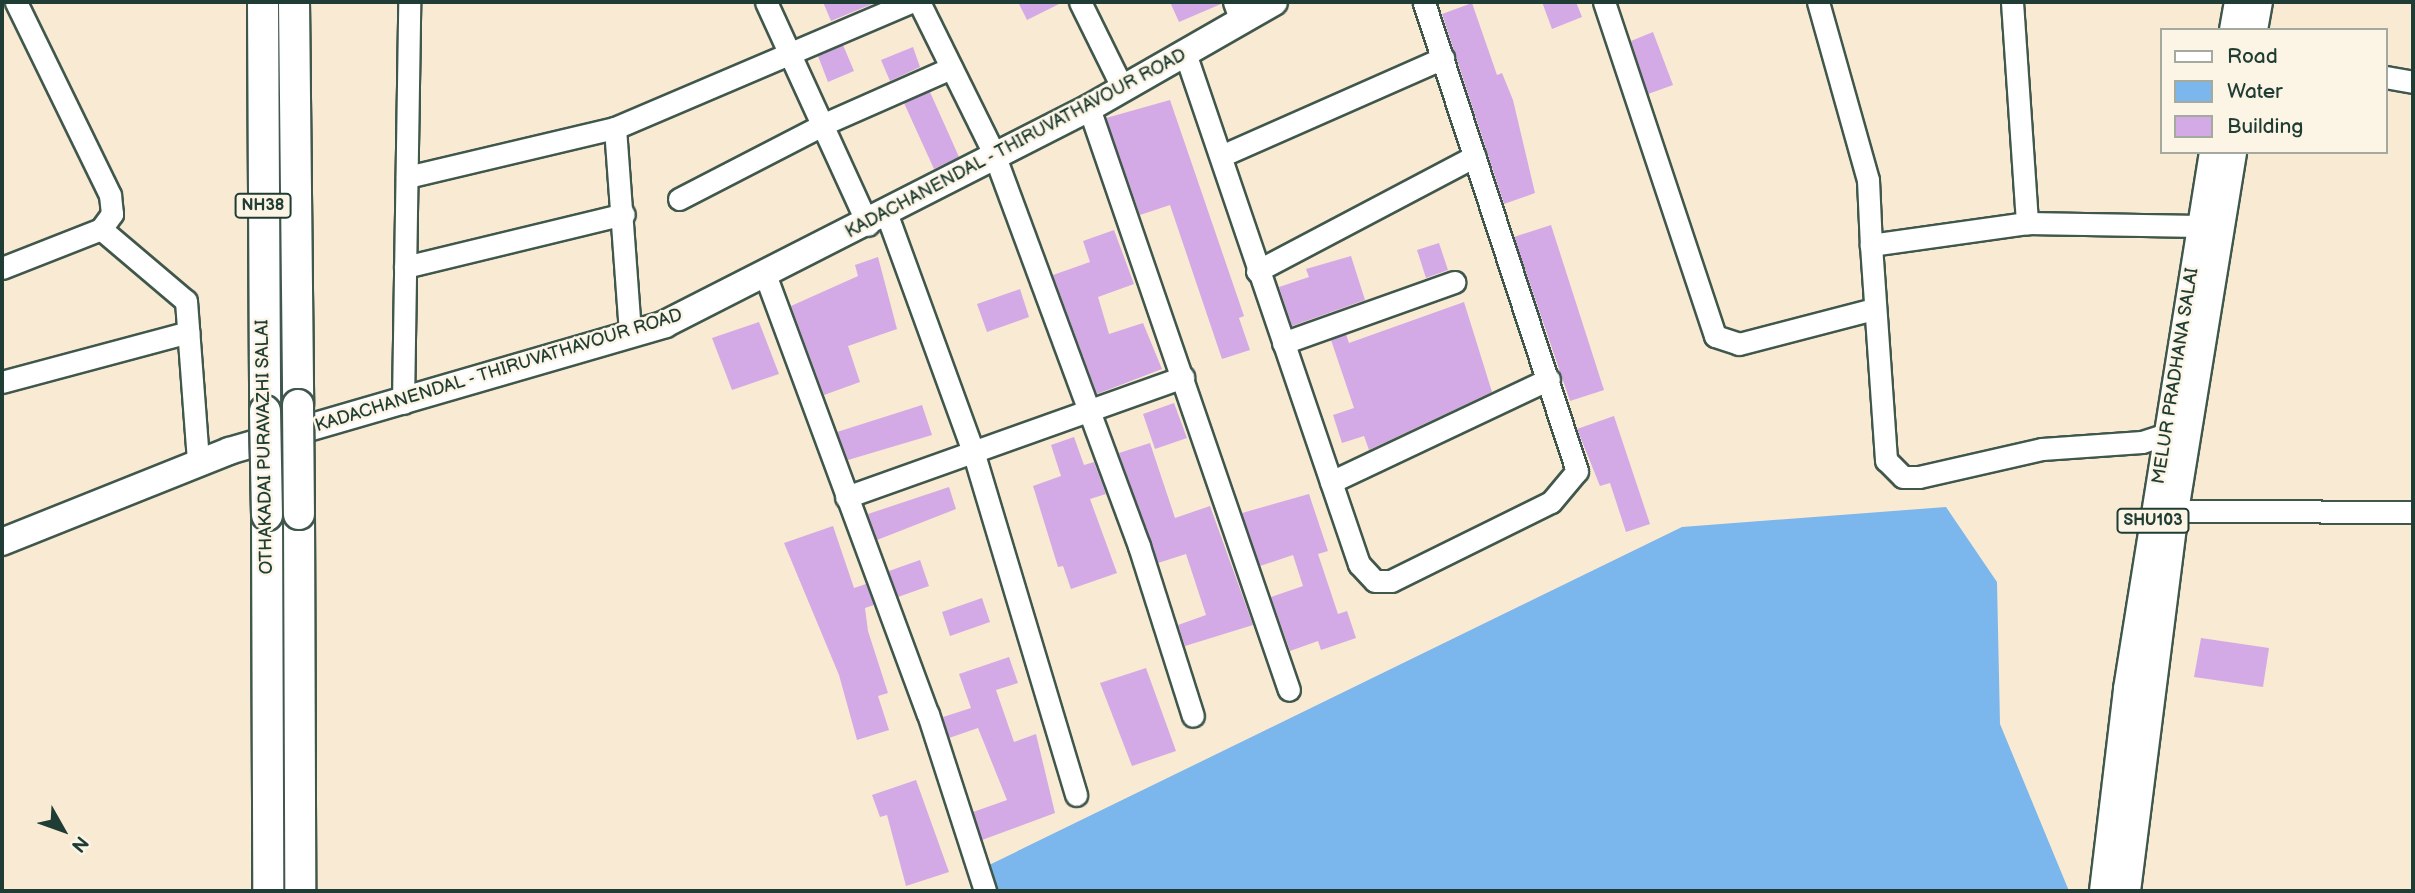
<!DOCTYPE html>
<html>
<head>
<meta charset="utf-8">
<style>
  body { margin:0 }
  #map { position:relative; width:2415px; height:893px; overflow:hidden; background:#f8ead3; font-family:"Balsamiq Sans",sans-serif }
  div>[style] { position:absolute }
  .water>* { inset:0; background:#7bb6ec }
  .building>* { inset:0; background:#d4aae6 }
  .roads { filter:drop-shadow(2px 0 #40574c) drop-shadow(-2px 0 #40574c) drop-shadow(0 2px #40574c) drop-shadow(0 -2px #40574c) }
  .minor>* { height:21px; margin:-10.5px; padding:0 10.5px; transform-origin:10.5px; border-radius:10.5px; background:#fff }
  .major>* { height:26px; margin:-13px; padding:0 13px; transform-origin:13px; border-radius:13px; background:#fff }
  .highway>* { height:30px; margin:-15px; padding:0 15px; transform-origin:15px; border-radius:15px; background:#fff }
  .bridges { filter:drop-shadow(2px 0 #40574c) drop-shadow(-2px 0 #40574c) drop-shadow(0 2px #40574c) drop-shadow(0 -2px #40574c) }
  .highway-bridge>* { height:30px; margin:-15px; padding:0 15px; transform-origin:15px; border-radius:15px; background:#fff }
  span { translate:-50% -50%; white-space:nowrap; text-align:center; line-height:1.15; -webkit-text-stroke:5px #fcf5e5; paint-order:stroke }
  .shield-label span { padding:2px 5px; background:#fcf5e5; border:2px solid; border-radius:5px; -webkit-text-stroke-width:0 }
  .shield-label { font-size:16px; color:#1f3d34; font-weight:700 }
  .street-label { font-size:18px; color:#1f3d34 }
  .frame { position:absolute; inset:0; border:4px solid #1f3d34; pointer-events:none }
  .legend { position:absolute; left:2160px; top:28px; width:228px; height:126px; box-sizing:border-box; background:#fcf5e5; border:2px solid #a4ab9e; margin:0; padding:9px 12px; list-style:none; font-size:21px; color:#1f3d34 }
  .legend li { display:flex; align-items:center; gap:14px; height:35px }
  .legend b { width:35px; border:2px solid #a4ab9e }
  .north { position:absolute; left:28px; top:795px; width:70px; height:70px; -webkit-text-stroke:5px #fcf5e5; paint-order:stroke; rotate:130deg; font-size:19px; font-weight:700; line-height:28px; text-align:center; color:#1f3d34 }
  .north::after { content:''; display:block; margin:auto; width:24px; height:32px; background:#1f3d34; clip-path:polygon(50% 0,100% 100%,50% 72%,0 100%) }
</style>
</head>
<body>
<div id="map">
  <div class="water">
    <i style="clip-path:polygon(1946px 507px,1997px 582px,2000px 724px,2069px 891px,994px 891px,987px 866px,1682px 527px)"></i>
  </div>
  <div class="building">
    <i style="clip-path:polygon(823px 2px,877px 2px,831px 21px)"></i>
    <i style="clip-path:polygon(1018px 2px,1063px 2px,1027px 20px)"></i>
    <i style="clip-path:polygon(1170px 2px,1221px 2px,1221px 4px,1179px 22px)"></i>
    <i style="clip-path:polygon(1542px 2px,1576px 2px,1582px 17px,1552px 29px)"></i>
    <i style="clip-path:polygon(1472px 3px,1497px 75px,1502px 73px,1513px 100px,1535px 193px,1504px 204px,1442px 14px)"></i>
    <i style="clip-path:polygon(1653px 32px,1673px 85px,1648px 94px,1631px 41px)"></i>
    <i style="clip-path:polygon(843px 45px,854px 71px,828px 82px,818px 56px)"></i>
    <i style="clip-path:polygon(913px 47px,920px 67px,890px 81px,881px 60px)"></i>
    <i style="clip-path:polygon(930px 92px,959px 157px,934px 169px,904px 103px)"></i>
    <i style="clip-path:polygon(1170px 100px,1244px 316px,1239px 318px,1250px 350px,1222px 359px,1170px 205px,1140px 215px,1106px 118px)"></i>
    <i style="clip-path:polygon(1551px 225px,1604px 390px,1570px 401px,1514px 237px)"></i>
    <i style="clip-path:polygon(1114px 230px,1134px 284px,1098px 297px,1109px 334px,1143px 323px,1162px 369px,1097px 394px,1053px 275px,1090px 262px,1083px 241px)"></i>
    <i style="clip-path:polygon(1439px 243px,1448px 270px,1426px 278px,1417px 250px)"></i>
    <i style="clip-path:polygon(1351px 256px,1365px 300px,1292px 326px,1279px 287px,1309px 277px,1306px 269px)"></i>
    <i style="clip-path:polygon(878px 257px,897px 329px,848px 346px,860px 382px,824px 395px,791px 306px,858px 276px,855px 265px)"></i>
    <i style="clip-path:polygon(1020px 289px,1029px 317px,987px 332px,977px 304px)"></i>
    <i style="clip-path:polygon(1464px 302px,1492px 392px,1369px 450px,1364px 436px,1342px 443px,1333px 415px,1354px 408px,1331px 340px,1346px 334px,1349px 343px)"></i>
    <i style="clip-path:polygon(759px 322px,779px 374px,732px 390px,712px 338px)"></i>
    <i style="clip-path:polygon(1174px 403px,1187px 438px,1155px 449px,1143px 414px)"></i>
    <i style="clip-path:polygon(922px 405px,932px 435px,848px 460px,837px 432px)"></i>
    <i style="clip-path:polygon(1614px 416px,1650px 524px,1626px 532px,1610px 483px,1600px 486px,1577px 429px)"></i>
    <i style="clip-path:polygon(1074px 437px,1084px 465px,1094px 462px,1106px 494px,1090px 499px,1117px 573px,1071px 589px,1063px 566px,1058px 567px,1033px 486px,1061px 476px,1051px 445px)"></i>
    <i style="clip-path:polygon(1150px 443px,1175px 518px,1210px 506px,1253px 625px,1185px 646px,1178px 625px,1206px 615px,1186px 554px,1158px 563px,1119px 453px)"></i>
    <i style="clip-path:polygon(949px 487px,956px 509px,877px 540px,868px 514px)"></i>
    <i style="clip-path:polygon(1309px 494px,1328px 551px,1318px 554px,1338px 614px,1347px 611px,1356px 638px,1321px 650px,1318px 641px,1290px 651px,1271px 597px,1303px 586px,1293px 555px,1260px 566px,1242px 513px)"></i>
    <i style="clip-path:polygon(833px 526px,854px 588px,866px 584px,874px 605px,865px 608px,868px 631px,888px 693px,878px 696px,889px 730px,857px 740px,839px 675px,784px 543px)"></i>
    <i style="clip-path:polygon(920px 560px,929px 586px,898px 597px,889px 571px)"></i>
    <i style="clip-path:polygon(982px 598px,990px 622px,950px 636px,942px 612px)"></i>
    <i style="clip-path:polygon(2201px 638px,2269px 648px,2263px 687px,2194px 677px)"></i>
    <i style="clip-path:polygon(1009px 657px,1018px 683px,996px 690px,1014px 742px,1036px 734px,1055px 813px,982px 840px,973px 812px,1007px 800px,978px 728px,949px 738px,943px 717px,971px 708px,959px 674px)"></i>
    <i style="clip-path:polygon(1146px 668px,1176px 751px,1132px 766px,1100px 683px)"></i>
    <i style="clip-path:polygon(916px 780px,949px 872px,906px 886px,887px 815px,880px 817px,872px 795px)"></i>
  </div>
  <div class="roads">
    <div class="minor">
      <i style="left:766px;top:2px;width:245px;rotate:65.4deg"></i>
      <i style="left:919px;top:2px;width:169px;rotate:63.7deg"></i>
      <i style="left:994px;top:154px;width:418px;rotate:69.7deg"></i>
      <i style="left:1139px;top:546px;width:178px;rotate:72.4deg"></i>
      <i style="left:1080px;top:2px;width:95px;rotate:63.7deg"></i>
      <i style="left:1234px;top:2px;width:20px;rotate:70deg"></i>
      <i style="left:1604px;top:2px;width:352px;rotate:71.6deg"></i>
      <i style="left:1715px;top:336px;width:25px;rotate:18deg"></i>
      <i style="left:1739px;top:344px;width:138px;rotate:-14.6deg"></i>
      <i style="left:1818px;top:2px;width:185px;rotate:74.3deg"></i>
      <i style="left:1868px;top:180px;width:65px;rotate:87.4deg"></i>
      <i style="left:2012px;top:2px;width:222px;rotate:86.1deg"></i>
      <i style="left:2027px;top:223px;width:158px;rotate:172deg"></i>
      <i style="left:1871px;top:245px;width:216px;rotate:86deg"></i>
      <i style="left:1886px;top:460px;width:24px;rotate:45deg"></i>
      <i style="left:1903px;top:477px;width:16px"></i>
      <i style="left:1919px;top:477px;width:126px;rotate:-12.8deg"></i>
      <i style="left:2042px;top:449px;width:100px;rotate:-4deg"></i>
      <i style="left:2142px;top:442px;width:26px;rotate:-18deg"></i>
      <i style="left:1185px;top:53px;width:540px;rotate:71.2deg"></i>
      <i style="left:1359px;top:564px;width:23px;rotate:47deg"></i>
      <i style="left:1375px;top:581px;width:16px"></i>
      <i style="left:1391px;top:581px;width:178px;rotate:-26.3deg"></i>
      <i style="left:1551px;top:502px;width:40px;rotate:-50deg"></i>
      <i style="left:1577px;top:471px;width:493px;rotate:-108.1deg"></i>
      <i style="left:2385px;top:77px;width:28px;rotate:10deg"></i>
      <i style="left:1089px;top:108px;width:615px;rotate:71.04deg"></i>
      <i style="left:615px;top:128px;width:207px;rotate:85.8deg"></i>
      <i style="left:1221px;top:156px;width:243px;rotate:-23.8deg"></i>
      <i style="left:407px;top:177px;width:214px;rotate:-13.3deg"></i>
      <i style="left:615px;top:128px;width:321px;rotate:-23.1deg"></i>
      <i style="left:679px;top:199px;width:163px;rotate:-27.3deg"></i>
      <i style="left:824px;top:124px;width:139px;rotate:-23.8deg"></i>
      <i style="left:887px;top:215px;width:251px;rotate:70deg"></i>
      <i style="left:973px;top:451px;width:359px;rotate:73.3deg"></i>
      <i style="left:2027px;top:223px;width:173px;rotate:1deg"></i>
      <i style="left:101px;top:229px;width:111px;rotate:40.3deg"></i>
      <i style="left:186px;top:301px;width:160px;rotate:85.7deg"></i>
      <i style="left:405px;top:267px;width:225px;rotate:-13.6deg"></i>
      <i style="left:2px;top:268px;width:106px;rotate:-21.5deg"></i>
      <i style="left:101px;top:229px;width:19px;rotate:-54deg"></i>
      <i style="left:112px;top:214px;width:19px;rotate:-96deg"></i>
      <i style="left:110px;top:195px;width:215px;rotate:-116deg"></i>
      <i style="left:1257px;top:271px;width:246px;rotate:-27.8deg"></i>
      <i style="left:766px;top:277px;width:466px;rotate:69.7deg"></i>
      <i style="left:928px;top:714px;width:186px;rotate:72.1deg"></i>
      <i style="left:1283px;top:343px;width:182px;rotate:-19.6deg"></i>
      <i style="left:2px;top:382px;width:193px;rotate:-15deg"></i>
      <i style="left:403px;top:403px;width:401px;rotate:-89.1deg"></i>
      <i style="left:1331px;top:482px;width:241px;rotate:-25.3deg"></i>
      <i style="left:846px;top:497px;width:358px;rotate:-19.6deg"></i>
      <i style="left:2175px;top:511px;width:238px;rotate:0.2deg"></i>
    </div>
    <div class="major">
      <i style="left:2233px;top:30px;width:28px;rotate:-80deg"></i>
      <i style="left:2254px;top:30px;width:28px;rotate:-80deg"></i>
      <i style="left:2px;top:542px;width:245px;rotate:-21.8deg"></i>
      <i style="left:229px;top:451px;width:454px;rotate:-16.2deg"></i>
      <i style="left:665px;top:324px;width:476px;rotate:-27deg"></i>
      <i style="left:1089px;top:108px;width:213px;rotate:-29.8deg"></i>
      <i style="left:2103px;top:891px;width:203px;rotate:-83.2deg"></i>
      <i style="left:2127px;top:689px;width:544px;rotate:-80.9deg"></i>
      <i style="left:2127px;top:891px;width:383px;rotate:-82.8deg"></i>
      <i style="left:2175px;top:511px;width:364px;rotate:-80.8deg"></i>
    </div>
    <div class="highway">
      <i style="left:263px;top:2px;width:409px;rotate:89.7deg"></i>
      <i style="left:294px;top:2px;width:403px;rotate:89.4deg"></i>
      <i style="left:299px;top:514px;width:377px;rotate:89.8deg"></i>
      <i style="left:267px;top:515px;width:376px;rotate:89.8deg"></i>
    </div>
  </div>
  <div class="bridges">
    <div class="highway-bridge">
      <i style="left:298px;top:405px;width:109px;rotate:89.5deg"></i>
      <i style="left:265px;top:411px;width:104px;rotate:88.9deg"></i>
    </div>
  </div>
  <div class="shield-label">
    <span style="left:263px;top:206px">NH38</span>
    <span style="left:2153px;top:521px">SHU103</span>
  </div>
  <div class="street-label">
    <span style="left:1016px;top:144px;rotate:-28deg">KADACHANENDAL - THIRUVATHAVOUR ROAD</span>
    <span style="left:499px;top:371px;rotate:-17deg">KADACHANENDAL - THIRUVATHAVOUR ROAD</span>
    <span style="left:2176px;top:376px;rotate:-81deg">MELUR PRADHANA SALAI</span>
    <span style="left:265px;top:447px;rotate:-91deg">OTHAKADAI PURAVAZHI SALAI</span>
  </div>
  <div class="frame"></div>
  <ul class="legend">
  <li><b style="height:9px;background:#fff"></b>Road</li>
  <li><b style="height:19px;background:#7bb6ec"></b>Water</li>
  <li><b style="height:19px;background:#d4aae6"></b>Building</li>
  </ul>
  <div class="north">N</div>
</div>
</body>
</html>
